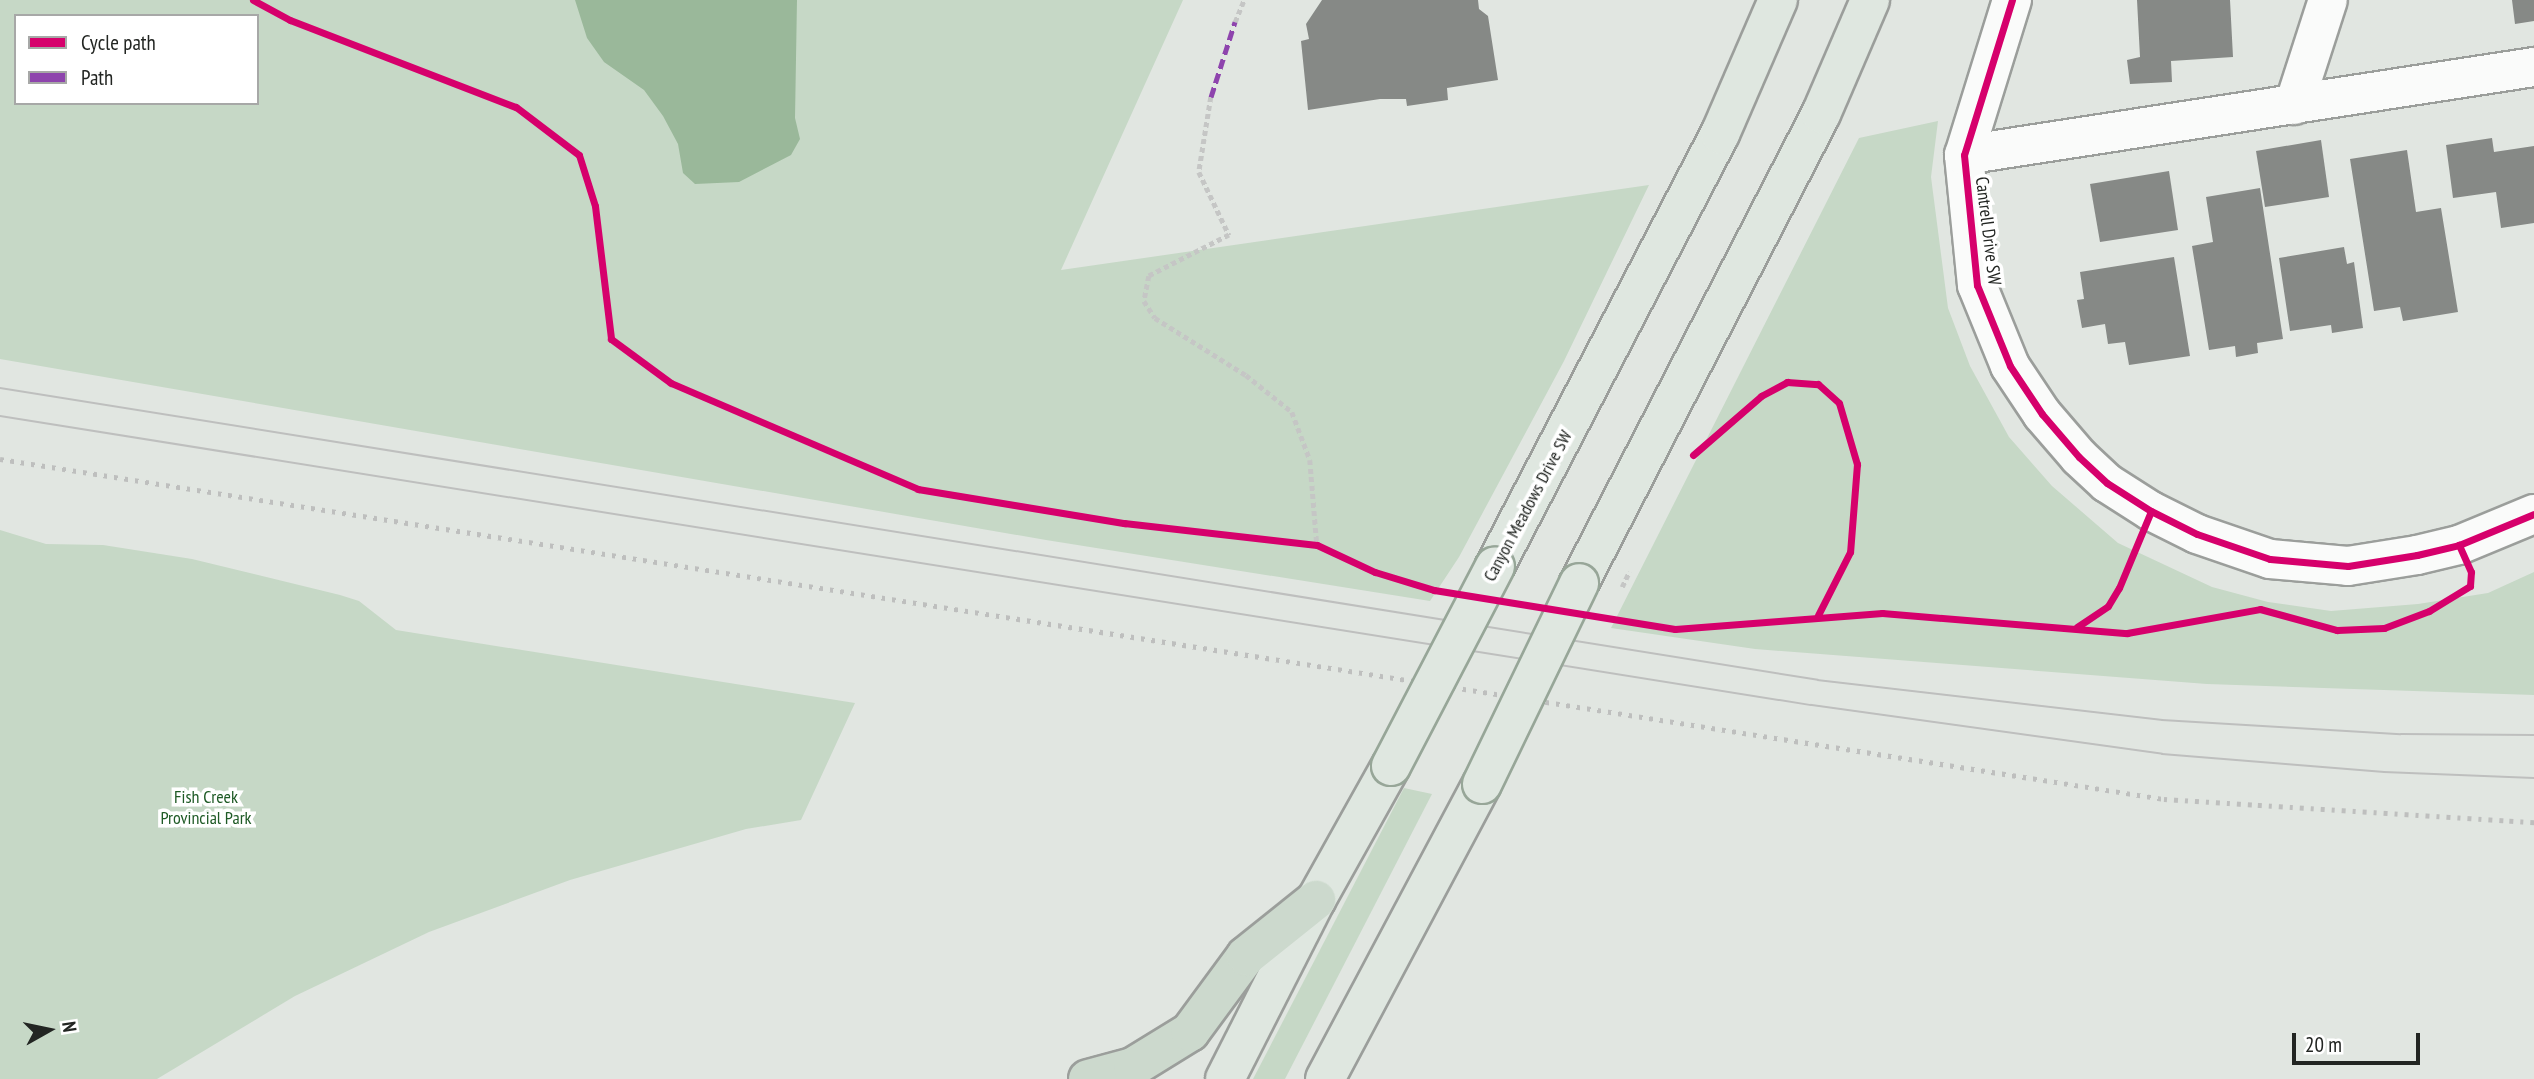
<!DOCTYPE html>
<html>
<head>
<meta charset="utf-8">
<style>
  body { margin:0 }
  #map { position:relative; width:2534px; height:1079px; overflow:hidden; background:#e1e6e1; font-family:"PT Sans Narrow",sans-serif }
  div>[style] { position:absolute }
  .green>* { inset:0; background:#c6d8c6 }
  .water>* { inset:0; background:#9ab89a }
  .building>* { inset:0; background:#868986 }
  .path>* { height:4.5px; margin-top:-2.25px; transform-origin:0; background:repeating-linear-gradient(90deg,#c5c6c5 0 5px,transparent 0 8.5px) }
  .roads { filter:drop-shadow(2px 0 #9b9e9b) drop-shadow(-2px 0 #9b9e9b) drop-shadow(0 2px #9b9e9b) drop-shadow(0 -2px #9b9e9b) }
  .minor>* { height:38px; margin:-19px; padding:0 19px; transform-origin:19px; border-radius:19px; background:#fafbfa }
  .major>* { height:38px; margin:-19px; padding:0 19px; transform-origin:19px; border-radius:19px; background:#dfe7e0 }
  .highway>* { height:38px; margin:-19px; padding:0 19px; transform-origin:19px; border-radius:19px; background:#ccd9cd }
  .tram>* { height:2px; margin:-1px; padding:0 1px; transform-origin:1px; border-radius:1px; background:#bebfbe }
  .rail>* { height:5px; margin-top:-2.5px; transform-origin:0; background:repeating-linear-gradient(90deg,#bebfbe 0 3.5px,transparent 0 10.5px) }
  .path-bridge>* { height:4.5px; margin-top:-2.25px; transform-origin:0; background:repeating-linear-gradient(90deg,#c5c6c5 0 5px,transparent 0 8.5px) }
  .bridges { filter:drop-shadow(2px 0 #97a698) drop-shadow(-2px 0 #97a698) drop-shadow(0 2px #97a698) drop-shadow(0 -2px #97a698) }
  .major-bridge>* { height:38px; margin:-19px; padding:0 19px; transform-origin:19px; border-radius:19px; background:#dfe7e0 }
  .quiet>* { height:5px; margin-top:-2.5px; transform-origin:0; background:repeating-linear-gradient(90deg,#8e44ad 0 10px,transparent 0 15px) }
  .cycleway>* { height:7px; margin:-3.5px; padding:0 3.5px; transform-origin:3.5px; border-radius:3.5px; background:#d6006c }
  span { translate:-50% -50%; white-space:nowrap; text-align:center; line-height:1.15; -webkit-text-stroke:7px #fff; paint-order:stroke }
  .street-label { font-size:18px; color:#222522 }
  .park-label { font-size:18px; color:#1e5a25 }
  .legend { position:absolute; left:14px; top:14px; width:245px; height:91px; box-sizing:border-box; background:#fff; border:2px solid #a7a8a7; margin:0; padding:9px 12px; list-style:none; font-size:21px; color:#222522 }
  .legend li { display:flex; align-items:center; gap:14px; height:35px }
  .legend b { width:35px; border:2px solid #a7a8a7 }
  .north { position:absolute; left:14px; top:995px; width:70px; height:70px; -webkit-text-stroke:5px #fff; paint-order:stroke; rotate:81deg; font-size:19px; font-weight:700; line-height:28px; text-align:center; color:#222522 }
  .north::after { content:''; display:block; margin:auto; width:24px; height:32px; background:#222522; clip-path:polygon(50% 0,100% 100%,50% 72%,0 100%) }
  .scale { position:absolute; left:2292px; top:1033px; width:128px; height:32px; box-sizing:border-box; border:4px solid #222522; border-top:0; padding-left:9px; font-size:21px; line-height:24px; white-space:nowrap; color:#222522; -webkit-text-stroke:5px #fff; paint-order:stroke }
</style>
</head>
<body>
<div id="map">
  <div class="green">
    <i style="clip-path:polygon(evenodd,0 0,1183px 0,1061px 270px,1649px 185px,1564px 361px,1459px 557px,1430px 601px,1046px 540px,0 359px,0 0,16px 16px,257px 16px,257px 103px,16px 103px,16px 16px)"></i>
    <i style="clip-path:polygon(1938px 121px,1931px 177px,1948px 308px,1970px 366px,2009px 437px,2052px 486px,2118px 543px,2212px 587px,2268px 602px,2331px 611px,2418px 604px,2488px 593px,2534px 572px,2534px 695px,2207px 684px,1755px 649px,1611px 628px,1859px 138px)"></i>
    <i style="clip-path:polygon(0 530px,46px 544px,103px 545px,192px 559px,340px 595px,359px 601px,396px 630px,855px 703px,801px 820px,746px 829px,570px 880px,429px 932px,295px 996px,157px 1079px,0 1079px)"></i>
    <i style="clip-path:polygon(1404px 788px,1432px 794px,1285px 1079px,1253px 1079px)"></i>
  </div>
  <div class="water">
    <i style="clip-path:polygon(575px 0,797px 0,795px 118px,800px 139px,791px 155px,739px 182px,695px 184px,683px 173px,678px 144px,663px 116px,644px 90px,604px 62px,587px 38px)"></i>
  </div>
  <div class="building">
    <i style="clip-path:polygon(1322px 0,1478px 0,1479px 9px,1488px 16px,1498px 80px,1447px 88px,1448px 100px,1407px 106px,1406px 99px,1380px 99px,1308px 110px,1301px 41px,1309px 39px,1306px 24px)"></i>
    <i style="clip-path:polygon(2137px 0,2230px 0,2233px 57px,2171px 61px,2172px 82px,2130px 84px,2127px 60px,2140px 57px)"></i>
    <i style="clip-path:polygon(2512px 0,2534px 0,2534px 21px,2515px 24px)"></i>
    <i style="clip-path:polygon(2492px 138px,2494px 152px,2534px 146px,2534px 223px,2501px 228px,2496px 192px,2453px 198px,2446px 145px)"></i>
    <i style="clip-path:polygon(2321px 140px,2329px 197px,2265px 207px,2256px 151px)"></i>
    <i style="clip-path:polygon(2407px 150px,2416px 212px,2441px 208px,2458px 312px,2403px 321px,2400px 307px,2374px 311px,2350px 159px)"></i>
    <i style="clip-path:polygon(2169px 171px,2178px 230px,2100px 242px,2090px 184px)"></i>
    <i style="clip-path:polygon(2260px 188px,2283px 339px,2257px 343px,2258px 353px,2236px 357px,2235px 346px,2209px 350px,2192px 246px,2213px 242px,2206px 197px)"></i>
    <i style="clip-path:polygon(2344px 247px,2347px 264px,2354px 262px,2363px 328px,2332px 333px,2331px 325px,2290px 331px,2279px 258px)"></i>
    <i style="clip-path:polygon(2174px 257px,2190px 356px,2129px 365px,2125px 342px,2108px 344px,2105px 324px,2082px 328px,2077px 300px,2084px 299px,2080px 272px)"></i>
  </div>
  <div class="path">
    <i style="left:1235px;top:22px;width:24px;rotate:-68deg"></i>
    <i style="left:1211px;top:97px;width:76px;rotate:99.1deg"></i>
    <i style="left:1199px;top:172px;width:70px;rotate:64.5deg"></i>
    <i style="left:1229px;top:235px;width:90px;rotate:152.9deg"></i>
    <i style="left:1149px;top:276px;width:25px;rotate:101deg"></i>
    <i style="left:1144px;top:301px;width:20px;rotate:57deg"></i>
    <i style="left:1155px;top:318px;width:107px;rotate:32.1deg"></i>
    <i style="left:1246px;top:375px;width:59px;rotate:38.8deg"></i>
    <i style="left:1292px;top:412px;width:51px;rotate:69.4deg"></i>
    <i style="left:1310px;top:460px;width:85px;rotate:85.3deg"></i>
  </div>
  <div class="roads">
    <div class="minor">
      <i style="left:2012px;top:0;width:162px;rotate:107.2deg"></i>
      <i style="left:1964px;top:155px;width:131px;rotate:84.3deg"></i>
      <i style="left:1977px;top:285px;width:87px;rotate:67.8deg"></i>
      <i style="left:2010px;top:366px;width:58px;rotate:56.3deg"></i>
      <i style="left:2042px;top:414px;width:57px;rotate:49.3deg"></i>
      <i style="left:2079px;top:457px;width:38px;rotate:43deg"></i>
      <i style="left:2107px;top:483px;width:52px;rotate:32.5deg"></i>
      <i style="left:2151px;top:511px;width:51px;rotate:26.6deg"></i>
      <i style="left:2197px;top:534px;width:77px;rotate:18.9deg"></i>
      <i style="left:2270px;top:559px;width:78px;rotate:5.1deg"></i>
      <i style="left:2348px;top:566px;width:70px;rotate:-9.1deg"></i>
      <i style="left:2417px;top:555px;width:43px;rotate:-13.4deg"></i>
      <i style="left:2459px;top:545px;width:81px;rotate:-22.5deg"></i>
      <i style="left:2294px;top:105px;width:110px;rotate:-72.1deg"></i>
      <i style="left:1964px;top:155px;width:577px;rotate:-8.78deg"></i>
    </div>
    <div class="major">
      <i style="left:1495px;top:566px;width:487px;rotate:-62.5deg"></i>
      <i style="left:1720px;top:134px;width:146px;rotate:-66.6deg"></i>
      <i style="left:1579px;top:583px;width:528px;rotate:-62.71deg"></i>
      <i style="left:1821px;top:114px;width:124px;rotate:-66.7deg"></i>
      <i style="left:1225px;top:1079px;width:201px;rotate:-63.1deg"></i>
      <i style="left:1316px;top:900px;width:154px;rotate:-60.8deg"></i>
      <i style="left:1325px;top:1079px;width:334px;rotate:-62deg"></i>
    </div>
    <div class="highway">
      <i style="left:1088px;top:1079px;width:47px;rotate:-14.9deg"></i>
      <i style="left:1133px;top:1067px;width:67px;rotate:-31.6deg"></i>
      <i style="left:1190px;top:1032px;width:94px;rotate:-53.6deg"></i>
      <i style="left:1246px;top:956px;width:90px;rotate:-38.7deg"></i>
    </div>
  </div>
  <div class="tram">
    <i style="left:0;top:388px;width:1841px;rotate:9.12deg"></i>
    <i style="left:1818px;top:680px;width:346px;rotate:6.6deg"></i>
    <i style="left:2162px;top:720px;width:239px;rotate:3.4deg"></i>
    <i style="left:2401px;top:734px;width:133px;rotate:0.4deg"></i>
    <i style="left:0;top:416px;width:1834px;rotate:9.07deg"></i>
    <i style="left:1811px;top:705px;width:354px;rotate:7.9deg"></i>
    <i style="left:2162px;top:754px;width:223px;rotate:4.6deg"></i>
    <i style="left:2384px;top:772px;width:150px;rotate:2.3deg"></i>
  </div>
  <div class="rail">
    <i style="left:0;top:459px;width:2191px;rotate:8.93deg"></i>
    <i style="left:2164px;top:799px;width:371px;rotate:3.6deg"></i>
  </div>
  <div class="path-bridge">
    <i style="left:1622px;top:587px;width:17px;rotate:-65deg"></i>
  </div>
  <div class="bridges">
    <div class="major-bridge">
      <i style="left:1391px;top:766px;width:225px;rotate:-62.5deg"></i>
      <i style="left:1482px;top:784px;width:223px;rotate:-64.2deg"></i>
    </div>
  </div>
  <div class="quiet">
    <i style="left:1211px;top:97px;width:79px;rotate:-72.3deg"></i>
  </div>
  <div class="cycleway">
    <i style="left:253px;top:0;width:42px;rotate:28.4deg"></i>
    <i style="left:290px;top:20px;width:242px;rotate:21.1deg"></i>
    <i style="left:516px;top:107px;width:79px;rotate:37.3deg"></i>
    <i style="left:579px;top:155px;width:53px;rotate:72.6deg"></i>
    <i style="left:595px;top:206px;width:134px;rotate:83.1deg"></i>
    <i style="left:611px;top:339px;width:74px;rotate:36.3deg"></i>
    <i style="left:671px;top:383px;width:269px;rotate:23.2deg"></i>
    <i style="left:918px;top:489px;width:209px;rotate:9.4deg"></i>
    <i style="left:1124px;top:523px;width:194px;rotate:6.5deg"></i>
    <i style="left:1317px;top:545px;width:64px;rotate:25deg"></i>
    <i style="left:1375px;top:572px;width:62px;rotate:17deg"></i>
    <i style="left:1434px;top:590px;width:244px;rotate:9.2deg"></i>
    <i style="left:1675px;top:629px;width:208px;rotate:-4.4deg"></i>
    <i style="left:1882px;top:613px;width:246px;rotate:4.7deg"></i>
    <i style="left:2127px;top:633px;width:135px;rotate:-10.2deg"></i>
    <i style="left:2260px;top:609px;width:80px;rotate:15.3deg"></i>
    <i style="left:2337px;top:630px;width:47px;rotate:-2.4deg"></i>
    <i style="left:2384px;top:628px;width:48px;rotate:-20.7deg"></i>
    <i style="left:2429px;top:611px;width:48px;rotate:-31.4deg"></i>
    <i style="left:2470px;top:586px;width:14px;rotate:-86deg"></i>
    <i style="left:2471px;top:572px;width:30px;rotate:-114deg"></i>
    <i style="left:2012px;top:0;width:162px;rotate:107.2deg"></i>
    <i style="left:1964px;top:155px;width:131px;rotate:84.3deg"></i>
    <i style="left:1977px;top:285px;width:87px;rotate:67.8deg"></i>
    <i style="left:2010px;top:366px;width:58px;rotate:56.3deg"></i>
    <i style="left:2042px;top:414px;width:57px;rotate:49.3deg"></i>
    <i style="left:2079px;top:457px;width:38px;rotate:43deg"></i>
    <i style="left:2107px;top:483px;width:52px;rotate:32.5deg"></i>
    <i style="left:2151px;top:511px;width:51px;rotate:26.6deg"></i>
    <i style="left:2197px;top:534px;width:77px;rotate:18.9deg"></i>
    <i style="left:2270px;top:559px;width:78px;rotate:5.1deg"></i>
    <i style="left:2348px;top:566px;width:70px;rotate:-9.1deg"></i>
    <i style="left:2417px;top:555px;width:43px;rotate:-13.4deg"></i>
    <i style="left:2459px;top:545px;width:81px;rotate:-22.5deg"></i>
    <i style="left:1693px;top:455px;width:90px;rotate:-40.9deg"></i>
    <i style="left:1761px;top:396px;width:30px;rotate:-28deg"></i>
    <i style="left:1787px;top:382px;width:31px;rotate:4deg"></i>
    <i style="left:1818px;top:384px;width:28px;rotate:42deg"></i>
    <i style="left:1839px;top:403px;width:64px;rotate:73.6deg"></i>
    <i style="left:1857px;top:464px;width:88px;rotate:94.5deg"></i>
    <i style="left:1850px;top:552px;width:71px;rotate:116.9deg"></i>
    <i style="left:2077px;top:627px;width:37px;rotate:-34deg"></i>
    <i style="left:2108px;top:606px;width:21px;rotate:-59deg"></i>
    <i style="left:2119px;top:588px;width:83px;rotate:-67.4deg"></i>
  </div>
  <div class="street-label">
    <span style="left:1988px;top:231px;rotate:83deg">Cantrell Drive SW</span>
    <span style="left:1528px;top:506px;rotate:-62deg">Canyon Meadows Drive SW</span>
  </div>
  <div class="park-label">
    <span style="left:206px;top:808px">Fish Creek<br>Provincial Park</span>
  </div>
  <ul class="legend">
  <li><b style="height:9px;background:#d6006c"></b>Cycle path</li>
  <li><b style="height:9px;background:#8e44ad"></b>Path</li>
  </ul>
  <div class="north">N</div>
  <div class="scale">20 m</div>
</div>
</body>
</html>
